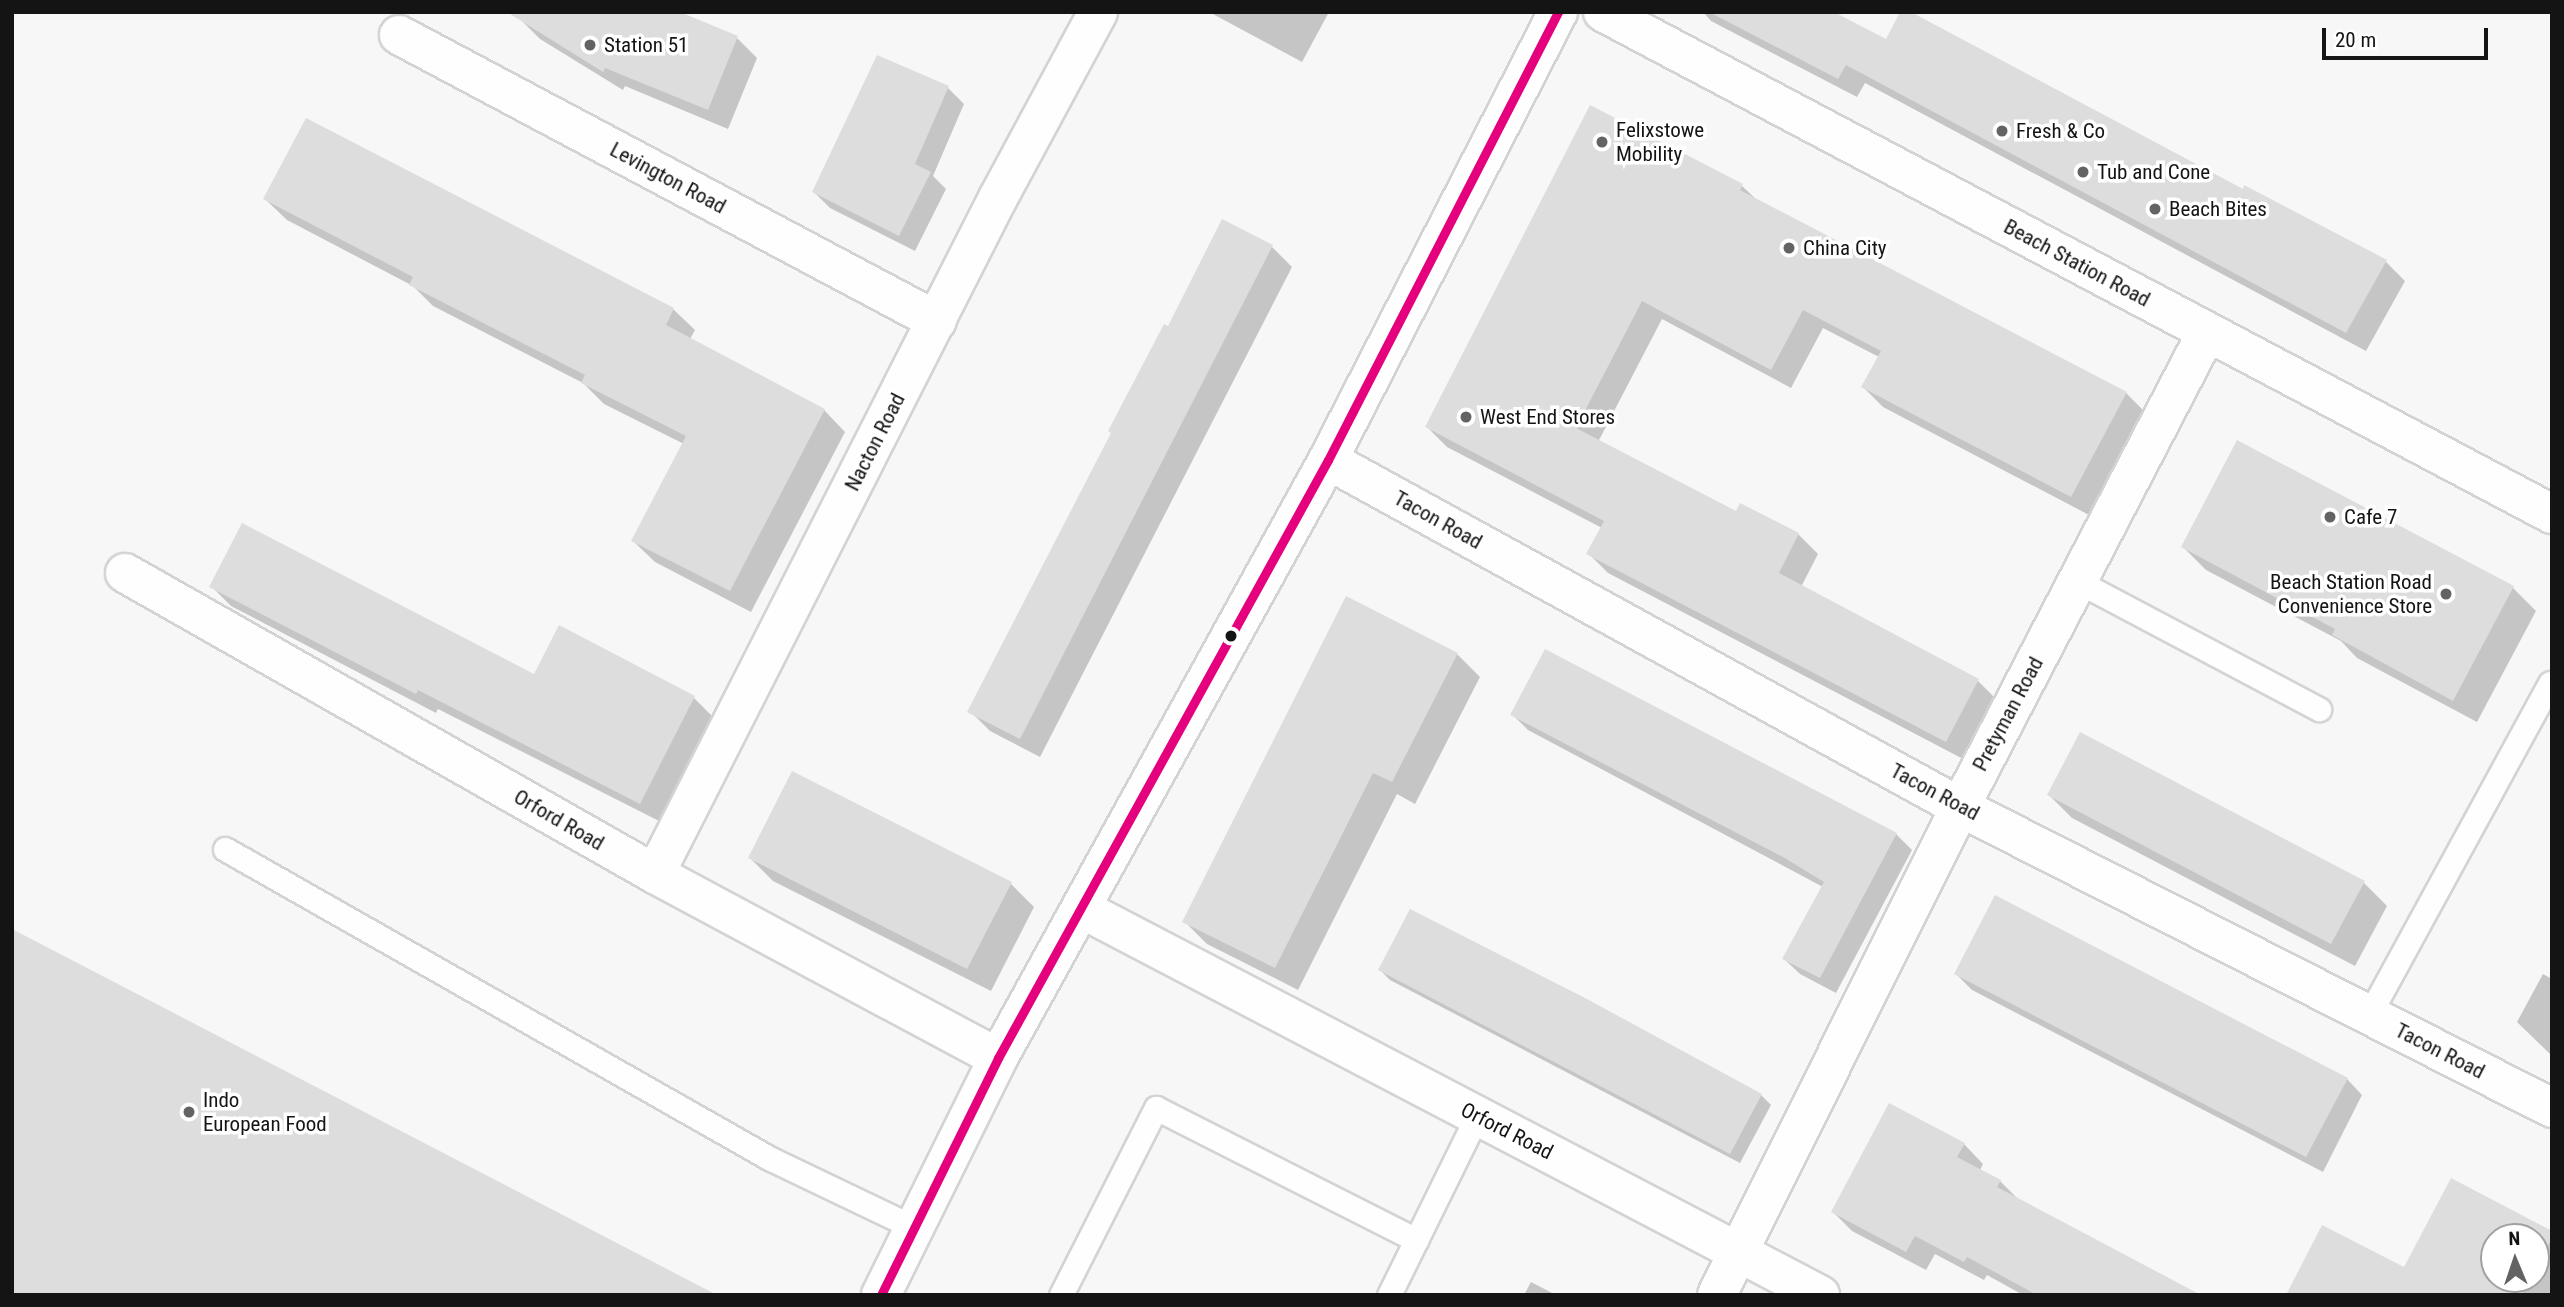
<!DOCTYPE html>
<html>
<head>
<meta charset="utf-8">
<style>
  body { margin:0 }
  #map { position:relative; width:2564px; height:1307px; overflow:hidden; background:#f7f7f8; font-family:"Roboto Condensed",sans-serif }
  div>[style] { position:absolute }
  .shadow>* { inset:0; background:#0003 }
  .building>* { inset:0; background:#ddddde }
  .roads { filter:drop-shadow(2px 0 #d3d3d4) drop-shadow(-2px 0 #d3d3d4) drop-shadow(0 2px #d3d3d4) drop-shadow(0 -2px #d3d3d4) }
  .lane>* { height:23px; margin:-11.5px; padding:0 11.5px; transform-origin:11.5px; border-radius:11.5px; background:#fefefe }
  .street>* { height:38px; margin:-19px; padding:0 19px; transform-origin:19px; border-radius:19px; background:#fefefe }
  .secondary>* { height:38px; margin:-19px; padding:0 19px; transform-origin:19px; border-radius:19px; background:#fefefe }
  .primary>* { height:38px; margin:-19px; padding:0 19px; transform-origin:19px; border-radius:19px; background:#fefefe }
  .bus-1>* { height:9px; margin:-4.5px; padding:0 4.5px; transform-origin:4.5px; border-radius:4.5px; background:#e5007d }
  .dots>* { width:19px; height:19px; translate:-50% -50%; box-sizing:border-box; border:4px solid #fff; border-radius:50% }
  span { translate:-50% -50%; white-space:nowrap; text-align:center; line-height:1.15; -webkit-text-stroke:7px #fff; paint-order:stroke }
  .poi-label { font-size:21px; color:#141415 }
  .left { translate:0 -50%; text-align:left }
  .right { translate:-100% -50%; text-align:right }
  .street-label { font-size:21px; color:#141415 }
  .frame { position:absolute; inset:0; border:14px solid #141415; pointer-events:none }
  .north { position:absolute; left:2480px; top:1223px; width:70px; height:70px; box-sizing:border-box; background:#fff; border:2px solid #a1a1a1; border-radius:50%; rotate:358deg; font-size:19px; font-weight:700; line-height:28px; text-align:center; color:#141415 }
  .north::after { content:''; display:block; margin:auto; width:24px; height:32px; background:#636364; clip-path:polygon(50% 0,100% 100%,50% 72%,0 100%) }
  .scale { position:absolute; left:2322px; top:28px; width:166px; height:32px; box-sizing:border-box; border:4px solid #141415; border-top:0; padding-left:9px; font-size:21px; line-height:24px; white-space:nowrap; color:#141415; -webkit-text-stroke:5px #fff; paint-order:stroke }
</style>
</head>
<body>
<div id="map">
  <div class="shadow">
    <i style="clip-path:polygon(1209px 12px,1329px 12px,1302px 62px)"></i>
    <i style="clip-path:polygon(1703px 12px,1831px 12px,1886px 41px,2243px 191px,2386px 262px,2405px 281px,2366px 351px,1865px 83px,1857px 97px,1711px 21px)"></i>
    <i style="clip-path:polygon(520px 19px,737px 38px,757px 58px,728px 129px,625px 86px,623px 90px,540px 39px)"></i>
    <i style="clip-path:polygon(948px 88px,964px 104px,933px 176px,946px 189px,915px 251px,830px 208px,814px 192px)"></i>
    <i style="clip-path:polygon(1591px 108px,1742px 186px,1757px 200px,2126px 393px,2146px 413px,2091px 516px,1883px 407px,1863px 387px,1879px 357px,1823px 328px,1791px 388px,1662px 319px,1598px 442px,1737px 514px,1741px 506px,1798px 534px,1818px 554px,1801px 587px,1978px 681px,1997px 700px,1965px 760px,1608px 573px,1589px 554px,1602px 528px,1447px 447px,1427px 427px)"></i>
    <i style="clip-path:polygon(265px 199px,673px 309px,695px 330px,690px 339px,824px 410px,845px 432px,751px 612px,655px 562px,633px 541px,684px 444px,604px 404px,583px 383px,433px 306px,413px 286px,287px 220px)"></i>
    <i style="clip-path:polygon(1272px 247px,1292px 267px,1040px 757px,990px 731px,970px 711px,1168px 328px)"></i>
    <i style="clip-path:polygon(2237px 442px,2513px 588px,2536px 611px,2477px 722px,2357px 658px,2341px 641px,2206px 570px,2183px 547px)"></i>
    <i style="clip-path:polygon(211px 586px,534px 677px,559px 628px,694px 698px,714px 718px,661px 822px,438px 709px,436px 713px,231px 606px)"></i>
    <i style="clip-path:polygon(1457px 654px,1480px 677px,1415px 804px,1397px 794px,1298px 990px,1207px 944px,1184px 921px)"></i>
    <i style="clip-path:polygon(1513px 715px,1896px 834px,1912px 850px,1836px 993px,1800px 974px,1784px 959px,1823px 887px,1528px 730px)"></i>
    <i style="clip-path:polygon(2049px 795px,2364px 883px,2387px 906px,2355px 966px,2072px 818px)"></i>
    <i style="clip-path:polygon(750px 858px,1011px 884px,1034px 907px,991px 991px,773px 881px)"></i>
    <i style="clip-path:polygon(1380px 970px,1761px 1095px,1771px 1105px,1740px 1163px,1390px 980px)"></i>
    <i style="clip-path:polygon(1956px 974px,2347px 1079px,2362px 1095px,2323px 1172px,1972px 990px)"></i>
    <i style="clip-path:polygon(2543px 974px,2552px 979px,2552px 1056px,2517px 1022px)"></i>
    <i style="clip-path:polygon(1964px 1144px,1983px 1164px,1980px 1170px,2000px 1181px,2019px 1200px,2197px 1295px,2023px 1295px,1987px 1275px,1984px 1280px,1935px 1254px,1926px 1270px,1852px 1231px,1833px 1212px)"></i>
    <i style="clip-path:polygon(evenodd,2452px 1180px,2552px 1233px,2552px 1295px,2288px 1295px,2405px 1270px,2452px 1180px,2494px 1237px,2536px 1237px,2536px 1279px,2494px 1279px,2494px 1237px)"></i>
    <i style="clip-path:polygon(1531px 1282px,1556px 1295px,1524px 1295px)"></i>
  </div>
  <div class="building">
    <i style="clip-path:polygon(507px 12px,680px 12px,738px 36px,708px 110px,605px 68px,603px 72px)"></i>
    <i style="clip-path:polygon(1709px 12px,1834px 12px,1886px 39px,1900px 12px,1911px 12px,2243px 189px,2244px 185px,2387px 260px,2346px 333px,1846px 65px,1838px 79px)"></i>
    <i style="clip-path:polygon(877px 55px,949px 86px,915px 164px,931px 172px,899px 236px,812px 192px)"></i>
    <i style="clip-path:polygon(1590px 105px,1743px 184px,1740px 190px,2127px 392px,2071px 497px,1861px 387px,1881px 351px,1803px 310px,1771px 370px,1642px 301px,1576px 428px,1736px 511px,1740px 503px,1799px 533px,1779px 573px,1979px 679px,1946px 742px,1586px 554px,1604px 521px,1425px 427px)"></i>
    <i style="clip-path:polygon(306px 118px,674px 308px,666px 325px,825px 409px,730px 591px,631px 541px,686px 436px,581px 383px,585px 375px,409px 285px,413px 277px,263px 199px)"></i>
    <i style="clip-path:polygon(1222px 219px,1273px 245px,1020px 739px,967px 712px,1111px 433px,1108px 431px,1164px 324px,1168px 326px)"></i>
    <i style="clip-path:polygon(2237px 440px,2514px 586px,2453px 701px,2332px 635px,2335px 629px,2181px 547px)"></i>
    <i style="clip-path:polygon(242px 523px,534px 674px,559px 625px,695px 696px,640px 804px,418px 690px,416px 694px,209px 587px)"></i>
    <i style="clip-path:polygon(1346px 596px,1458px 653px,1392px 782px,1373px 773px,1275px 968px,1182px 922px)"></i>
    <i style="clip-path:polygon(1545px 649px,1897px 833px,1820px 978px,1782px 959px,1824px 882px,1783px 857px,1510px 715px)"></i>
    <i style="clip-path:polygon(2080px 732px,2365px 881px,2331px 944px,2047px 795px)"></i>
    <i style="clip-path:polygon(792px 771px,1012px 882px,967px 969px,748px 858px)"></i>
    <i style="clip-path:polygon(1995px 895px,2348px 1078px,2306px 1157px,1954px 974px)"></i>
    <i style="clip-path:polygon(1410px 909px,1587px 999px,1762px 1094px,1730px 1154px,1378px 970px)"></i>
    <i style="clip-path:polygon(12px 929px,717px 1295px,12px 1295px)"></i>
    <i style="clip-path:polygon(1889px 1103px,1965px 1143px,1957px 1157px,2001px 1180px,1997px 1187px,2201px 1295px,2037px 1295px,1967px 1257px,1964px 1262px,1915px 1236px,1906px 1252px,1831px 1212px)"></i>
    <i style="clip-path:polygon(2451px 1178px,2552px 1231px,2552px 1238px,2536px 1268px,2536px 1237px,2494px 1237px,2494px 1279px,2530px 1279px,2522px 1295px,2286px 1295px,2322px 1225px,2404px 1267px)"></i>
  </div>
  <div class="roads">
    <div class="lane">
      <i style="left:2077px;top:581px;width:274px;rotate:27.9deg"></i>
      <i style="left:225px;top:849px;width:626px;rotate:29.6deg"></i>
      <i style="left:769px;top:1158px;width:160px;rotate:25.6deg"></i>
      <i style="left:2369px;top:1015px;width:378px;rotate:-61.4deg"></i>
      <i style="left:1061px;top:1295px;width:210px;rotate:-63.1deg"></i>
      <i style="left:1156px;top:1108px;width:292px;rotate:26.9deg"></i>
      <i style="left:1389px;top:1295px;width:199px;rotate:-63.8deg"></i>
    </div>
    <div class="street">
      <i style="left:399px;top:35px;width:609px;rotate:28deg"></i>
      <i style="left:1328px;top:460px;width:721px;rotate:28.77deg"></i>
      <i style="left:1960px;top:807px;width:664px;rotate:26.95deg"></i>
      <i style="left:125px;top:573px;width:610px;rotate:29.59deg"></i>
      <i style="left:655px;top:874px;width:389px;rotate:28.2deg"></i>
      <i style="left:655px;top:874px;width:758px;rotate:-63.1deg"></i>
      <i style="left:998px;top:198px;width:211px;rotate:-61.7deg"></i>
      <i style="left:1082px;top:909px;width:833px;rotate:27.61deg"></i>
      <i style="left:1717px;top:1295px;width:545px;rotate:-63.53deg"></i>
      <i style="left:1960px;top:807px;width:535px;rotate:-62.53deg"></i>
    </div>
    <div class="secondary">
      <i style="left:1603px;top:12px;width:1074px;rotate:27.88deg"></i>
    </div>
    <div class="primary">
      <i style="left:881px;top:1295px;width:264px;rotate:-63.7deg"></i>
      <i style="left:998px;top:1058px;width:683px;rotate:-61.11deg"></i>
      <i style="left:1328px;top:460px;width:504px;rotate:-62.82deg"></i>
    </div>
  </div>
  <div class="bus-1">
    <i style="left:881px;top:1295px;width:264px;rotate:-63.7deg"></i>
    <i style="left:998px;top:1058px;width:683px;rotate:-61.11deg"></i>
    <i style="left:1328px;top:460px;width:504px;rotate:-62.82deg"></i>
  </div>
  <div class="dots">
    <i style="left:590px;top:45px;background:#636364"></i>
    <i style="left:2002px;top:131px;background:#636364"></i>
    <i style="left:1602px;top:142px;background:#636364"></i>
    <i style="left:2083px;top:172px;background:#636364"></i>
    <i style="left:2155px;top:209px;background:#636364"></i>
    <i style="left:1789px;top:248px;background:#636364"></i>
    <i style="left:1466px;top:417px;background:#636364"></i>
    <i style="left:2330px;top:517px;background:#636364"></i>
    <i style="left:2446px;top:594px;background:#636364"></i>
    <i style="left:1231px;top:636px;background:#141415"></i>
    <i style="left:189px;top:1112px;background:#636364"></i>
  </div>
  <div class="poi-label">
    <span class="left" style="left:604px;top:45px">Station 51</span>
    <span class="left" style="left:1616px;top:142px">Felixstowe<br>Mobility</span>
    <span class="left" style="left:2016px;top:131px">Fresh &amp; Co</span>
    <span class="left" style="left:2097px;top:172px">Tub and Cone</span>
    <span class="left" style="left:2169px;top:209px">Beach Bites</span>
    <span class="left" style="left:1803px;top:248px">China City</span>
    <span class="left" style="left:1480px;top:417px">West End Stores</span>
    <span class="left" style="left:2344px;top:517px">Cafe 7</span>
    <span class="right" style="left:2432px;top:594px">Beach Station Road<br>Convenience Store</span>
    <span class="left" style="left:203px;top:1112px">Indo<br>European Food</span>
  </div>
  <div class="street-label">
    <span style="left:668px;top:178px;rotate:28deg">Levington Road</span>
    <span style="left:2077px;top:263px;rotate:28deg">Beach Station Road</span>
    <span style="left:875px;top:442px;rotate:-63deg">Nacton Road</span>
    <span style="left:1438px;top:520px;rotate:29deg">Tacon Road</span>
    <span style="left:2008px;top:714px;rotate:-62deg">Pretyman Road</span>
    <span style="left:1935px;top:792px;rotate:28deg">Tacon Road</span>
    <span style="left:559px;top:820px;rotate:30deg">Orford Road</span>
    <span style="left:2440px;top:1051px;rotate:27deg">Tacon Road</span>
    <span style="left:1507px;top:1131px;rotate:27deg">Orford Road</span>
  </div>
  <div class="frame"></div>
  <div class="north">N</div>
  <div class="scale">20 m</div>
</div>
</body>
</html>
